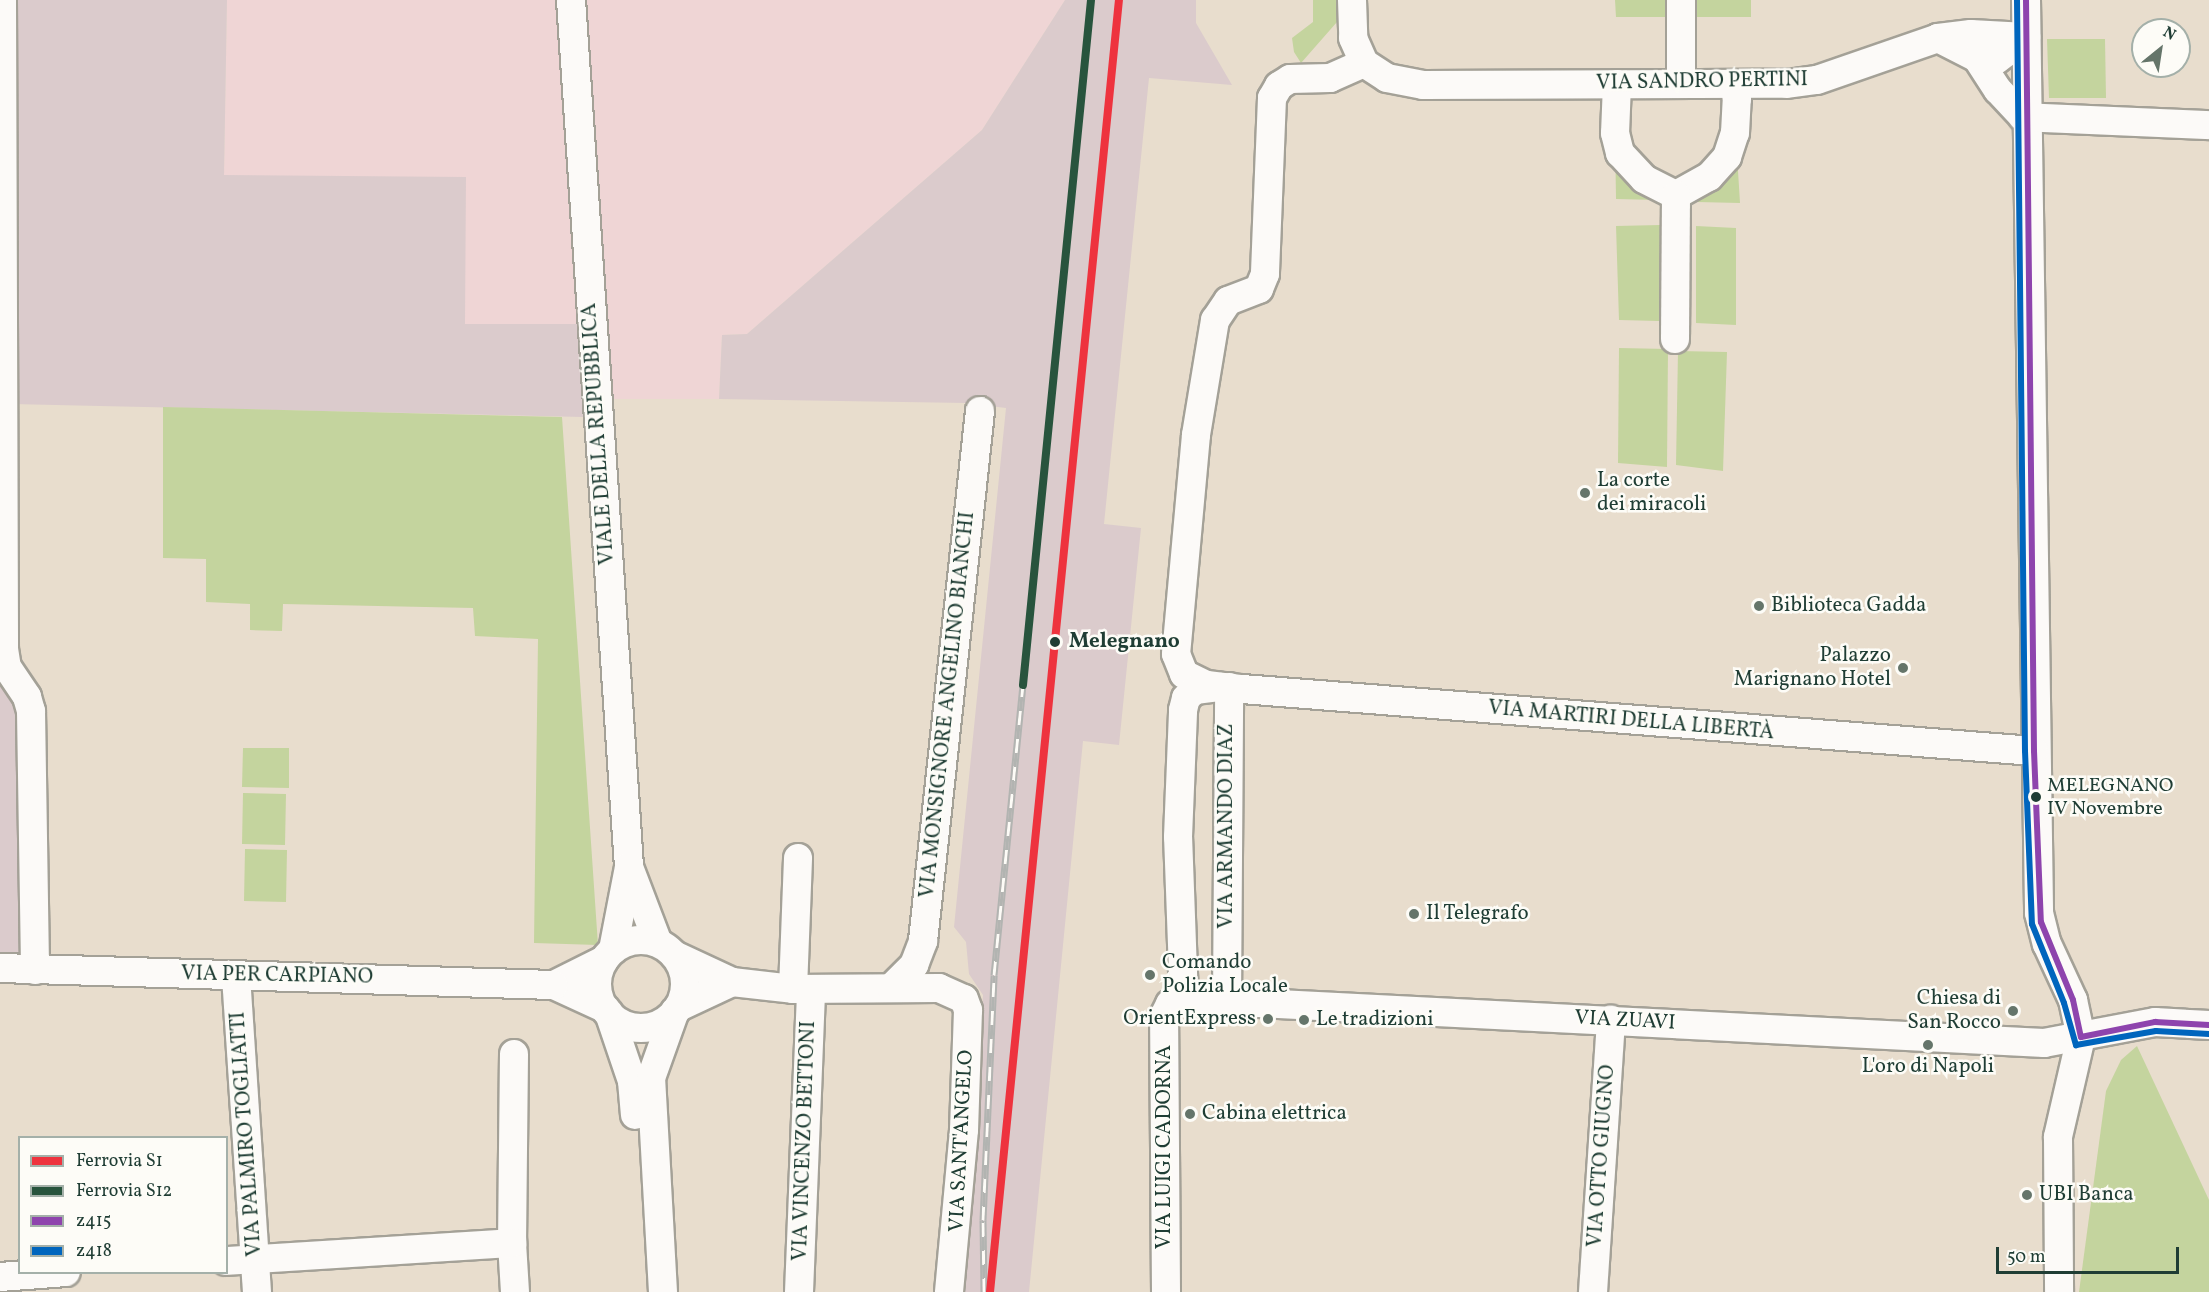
<!DOCTYPE html>
<html>
<head>
<meta charset="utf-8">
<style>
  body { margin:0 }
  #map { position:relative; width:2209px; height:1292px; overflow:hidden; background:#e8ddcd; font-family:Vollkorn,serif }
  div>[style] { position:absolute }
  .built>* { inset:0; background:#efd5d5 }
  .industrial>* { inset:0; background:#dbcbcc }
  .green>* { inset:0; background:#c4d49e }
  .roads { filter:drop-shadow(2px 0 #a4a197) drop-shadow(-2px 0 #a4a197) drop-shadow(0 2px #a4a197) drop-shadow(0 -2px #a4a197) }
  .minor>* { height:28px; margin:-14px; padding:0 14px; transform-origin:14px; border-radius:14px; background:#fcfaf8 }
  .minor>.ring { margin:-14px; padding:0; box-sizing:content-box; background:none; border:28px solid #fcfaf8; border-radius:50% }
  .rail>* { height:7px; margin-top:-3.5px; transform-origin:0; background:repeating-linear-gradient(90deg,#fdfcf7 0 14px,#b2b4b1 0 28px); box-sizing:border-box; border-block:2px solid #b2b4b1 }
  .bus-1>* { height:6px; margin:-3px; padding:0 3px; transform-origin:3px; border-radius:3px; background:#8e44ad }
  .bus-2>* { height:6px; margin:-3px; padding:0 3px; transform-origin:3px; border-radius:3px; background:#0065bd }
  .rail-1>* { height:8px; margin:-4px; padding:0 4px; transform-origin:4px; border-radius:4px; background:#ee333e }
  .rail-2>* { height:8px; margin:-4px; padding:0 4px; transform-origin:4px; border-radius:4px; background:#28543d }
  .dots>* { width:16px; height:16px; translate:-50% -50%; box-sizing:border-box; border:3px solid #fdfcf7; border-radius:50% }
  span { translate:-50% -50%; white-space:nowrap; text-align:center; line-height:1.15; -webkit-text-stroke:5px #fdfcf7; paint-order:stroke }
  .bus-label { font-size:20px; color:#1f3d34 }
  .left { translate:0 -50%; text-align:left }
  .street-label { font-size:21px; color:#1f3d34 }
  .poi-label { font-size:21px; color:#1f3d34 }
  .right { translate:-100% -50%; text-align:right }
  .stop-label { font-size:21px; color:#1f3d34; font-weight:700 }
  .legend { position:absolute; left:18px; top:1136px; width:210px; height:138px; box-sizing:border-box; background:#fdfcf7; border:2px solid #a4b0a9; margin:0; padding:8px 10px; list-style:none; font-size:18px; color:#1f3d34 }
  .legend li { display:flex; align-items:center; gap:12px; height:30px }
  .legend b { width:30px; border:2px solid #a4b0a9 }
  .north { position:absolute; left:2131px; top:18px; width:60px; height:60px; box-sizing:border-box; background:#fdfcf7; border:2px solid #a4b0a9; border-radius:50%; rotate:30deg; font-size:16px; font-weight:700; line-height:24px; text-align:center; color:#1f3d34 }
  .north::after { content:''; display:block; margin:auto; width:21px; height:27px; background:#65756a; clip-path:polygon(50% 0,100% 100%,50% 72%,0 100%) }
  .scale { position:absolute; left:1996px; top:1247px; width:183px; height:27px; box-sizing:border-box; border:3px solid #1f3d34; border-top:0; padding-left:8px; font-size:18px; line-height:21px; white-space:nowrap; color:#1f3d34; -webkit-text-stroke:4px #fdfcf7; paint-order:stroke }
</style>
</head>
<body>
<div id="map">
  <div class="built">
    <i style="clip-path:polygon(227px 0,556px 0,577px 324px,465px 325px,224px 175px)"></i>
    <i style="clip-path:polygon(583px 0,1065px 0,982px 130px,747px 334px,722px 335px,719px 399px,609px 399px)"></i>
  </div>
  <div class="industrial">
    <i style="clip-path:polygon(0 0,227px 0,224px 175px,466px 177px,465px 324px,577px 324px,583px 417px,11px 404px,11px 670px,37px 694px,42px 963px,0 961px)"></i>
    <i style="clip-path:polygon(1065px 0,1196px 0,1196px 23px,1232px 85px,1149px 78px,1104px 524px,1141px 528px,1119px 745px,1083px 741px,1029px 1292px,964px 1292px,983px 995px,969px 974px,966px 942px,954px 927px,1006px 408px,966px 403px,719px 399px,722px 335px,747px 334px,982px 130px)"></i>
  </div>
  <div class="green">
    <i style="clip-path:polygon(1313px 0,1337px 0,1337px 22px,1301px 63px,1294px 52px,1292px 38px,1313px 22px)"></i>
    <i style="clip-path:polygon(1615px 0,1751px 0,1751px 17px,1616px 17px)"></i>
    <i style="clip-path:polygon(2047px 39px,2105px 39px,2106px 98px,2049px 98px)"></i>
    <i style="clip-path:polygon(1735px 124px,1740px 203px,1697px 202px,1696px 185px)"></i>
    <i style="clip-path:polygon(1615px 133px,1657px 200px,1616px 199px)"></i>
    <i style="clip-path:polygon(1660px 225px,1659px 321px,1619px 320px,1616px 226px)"></i>
    <i style="clip-path:polygon(1696px 226px,1736px 228px,1736px 325px,1696px 323px)"></i>
    <i style="clip-path:polygon(1619px 348px,1668px 349px,1667px 467px,1618px 463px)"></i>
    <i style="clip-path:polygon(1678px 351px,1727px 352px,1723px 471px,1676px 465px)"></i>
    <i style="clip-path:polygon(163px 407px,562px 417px,598px 945px,534px 943px,538px 639px,475px 636px,473px 608px,283px 604px,282px 631px,250px 630px,250px 604px,206px 602px,206px 559px,163px 558px)"></i>
    <i style="clip-path:polygon(243px 748px,289px 748px,289px 788px,242px 787px)"></i>
    <i style="clip-path:polygon(243px 793px,286px 794px,285px 845px,242px 844px)"></i>
    <i style="clip-path:polygon(245px 849px,287px 850px,286px 902px,244px 901px)"></i>
    <i style="clip-path:polygon(2137px 1046px,2209px 1200px,2209px 1292px,2079px 1292px,2106px 1091px,2121px 1060px)"></i>
  </div>
  <div class="roads">
    <div class="minor">
      <i style="left:2px;top:0;width:649px;rotate:89.82deg"></i>
      <i style="left:4px;top:649px;width:18px;rotate:81deg"></i>
      <i style="left:7px;top:667px;width:36px;rotate:56deg"></i>
      <i style="left:27px;top:697px;width:15px;rotate:74deg"></i>
      <i style="left:31px;top:711px;width:259px;rotate:89.1deg"></i>
      <i style="left:571px;top:0;width:869px;rotate:86.17deg"></i>
      <i style="left:1352px;top:0;width:38px;rotate:88deg"></i>
      <i style="left:1353px;top:38px;width:27px;rotate:66deg"></i>
      <i style="left:1364px;top:63px;width:27px;rotate:33deg"></i>
      <i style="left:1387px;top:78px;width:37px;rotate:11deg"></i>
      <i style="left:1423px;top:85px;width:364px;rotate:-0.2deg"></i>
      <i style="left:1787px;top:84px;width:30px;rotate:-8deg"></i>
      <i style="left:1817px;top:80px;width:128px;rotate:-19.1deg"></i>
      <i style="left:1938px;top:38px;width:44px;rotate:27.1deg"></i>
      <i style="left:1977px;top:58px;width:19px;rotate:6deg"></i>
      <i style="left:1996px;top:60px;width:38px;rotate:-37deg"></i>
      <i style="left:1681px;top:0;width:84px;rotate:90deg"></i>
      <i style="left:2026px;top:0;width:913px;rotate:89.18deg"></i>
      <i style="left:2039px;top:913px;width:32px;rotate:76deg"></i>
      <i style="left:2047px;top:944px;width:62px;rotate:65.1deg"></i>
      <i style="left:2073px;top:1000px;width:38px;rotate:78deg"></i>
      <i style="left:2081px;top:1037px;width:103px;rotate:103deg"></i>
      <i style="left:2058px;top:1137px;width:155px;rotate:89.6deg"></i>
      <i style="left:1938px;top:38px;width:33px;rotate:-7deg"></i>
      <i style="left:1971px;top:34px;width:55px;rotate:3.1deg"></i>
      <i style="left:1977px;top:58px;width:38px;rotate:57deg"></i>
      <i style="left:1998px;top:90px;width:37px;rotate:47deg"></i>
      <i style="left:2023px;top:117px;width:186px;rotate:2.5deg"></i>
      <i style="left:1364px;top:63px;width:37px;rotate:156deg"></i>
      <i style="left:1330px;top:78px;width:40px;rotate:178.6deg"></i>
      <i style="left:1290px;top:79px;width:13px;rotate:148deg"></i>
      <i style="left:1279px;top:86px;width:14px;rotate:120deg"></i>
      <i style="left:1272px;top:98px;width:176px;rotate:92.3deg"></i>
      <i style="left:1265px;top:274px;width:16px;rotate:112deg"></i>
      <i style="left:1259px;top:289px;width:33px;rotate:159deg"></i>
      <i style="left:1228px;top:301px;width:23px;rotate:124deg"></i>
      <i style="left:1215px;top:320px;width:117px;rotate:99.4deg"></i>
      <i style="left:1196px;top:435px;width:220px;rotate:95.2deg"></i>
      <i style="left:1176px;top:654px;width:22px;rotate:68deg"></i>
      <i style="left:1184px;top:674px;width:25px;rotate:26deg"></i>
      <i style="left:1207px;top:685px;width:35px;rotate:7deg"></i>
      <i style="left:1242px;top:689px;width:794px;rotate:4.48deg"></i>
      <i style="left:1617px;top:84px;width:49px;rotate:92.3deg"></i>
      <i style="left:1615px;top:133px;width:21px;rotate:76deg"></i>
      <i style="left:1620px;top:153px;width:35px;rotate:47deg"></i>
      <i style="left:1644px;top:179px;width:36px;rotate:27deg"></i>
      <i style="left:1676px;top:195px;width:38px;rotate:-29deg"></i>
      <i style="left:1709px;top:177px;width:27px;rotate:-48deg"></i>
      <i style="left:1727px;top:157px;width:25px;rotate:-72deg"></i>
      <i style="left:1735px;top:133px;width:34px;rotate:-87deg"></i>
      <i style="left:1737px;top:99px;width:15px;rotate:-101deg"></i>
      <i style="left:1675px;top:339px;width:144px;rotate:-89.6deg"></i>
      <i class="ring" style="left:597px;top:940px;width:60px;height:60px"></i>
      <i style="left:613px;top:950px;width:85px;rotate:-79.1deg"></i>
      <i style="left:629px;top:867px;width:81px;rotate:69.1deg"></i>
      <i style="left:674px;top:955px;width:64px;rotate:25deg"></i>
      <i style="left:732px;top:982px;width:59px;rotate:154.7deg"></i>
      <i style="left:604px;top:960px;width:56px;rotate:153.4deg"></i>
      <i style="left:554px;top:985px;width:57px;rotate:24.8deg"></i>
      <i style="left:0;top:968px;width:554px;rotate:1.76deg"></i>
      <i style="left:236px;top:976px;width:317px;rotate:86.2deg"></i>
      <i style="left:732px;top:982px;width:61px;rotate:6.5deg"></i>
      <i style="left:793px;top:989px;width:146px;rotate:-0.4deg"></i>
      <i style="left:939px;top:988px;width:27px;rotate:24deg"></i>
      <i style="left:964px;top:999px;width:12px;rotate:70deg"></i>
      <i style="left:968px;top:1010px;width:120px;rotate:91.9deg"></i>
      <i style="left:964px;top:1130px;width:163px;rotate:95.3deg"></i>
      <i style="left:891px;top:988px;width:33px;rotate:-45deg"></i>
      <i style="left:914px;top:965px;width:26px;rotate:-69deg"></i>
      <i style="left:923px;top:941px;width:533px;rotate:-83.86deg"></i>
      <i style="left:793px;top:989px;width:131px;rotate:-87.8deg"></i>
      <i style="left:1184px;top:999px;width:162px;rotate:-92.1deg"></i>
      <i style="left:1178px;top:837px;width:127px;rotate:-87.7deg"></i>
      <i style="left:1183px;top:710px;width:12px;rotate:-76deg"></i>
      <i style="left:1186px;top:698px;width:12px;rotate:-42deg"></i>
      <i style="left:1195px;top:690px;width:26px;rotate:-7deg"></i>
      <i style="left:1227px;top:1001px;width:314px;rotate:-89.6deg"></i>
      <i style="left:609px;top:1013px;width:72px;rotate:71.3deg"></i>
      <i style="left:632px;top:1081px;width:34px;rotate:85deg"></i>
      <i style="left:514px;top:1054px;width:189px;rotate:90.6deg"></i>
      <i style="left:512px;top:1243px;width:49px;rotate:86.5deg"></i>
      <i style="left:226px;top:1261px;width:287px;rotate:-3.6deg"></i>
      <i style="left:0;top:1277px;width:66px;rotate:-4.3deg"></i>
      <i style="left:663px;top:1292px;width:214px;rotate:-93.2deg"></i>
      <i style="left:651px;top:1078px;width:71px;rotate:-70.3deg"></i>
      <i style="left:799px;top:1292px;width:302px;rotate:-87.7deg"></i>
      <i style="left:1166px;top:1292px;width:276px;rotate:-90.4deg"></i>
      <i style="left:1164px;top:1016px;width:13px;rotate:-63deg"></i>
      <i style="left:1170px;top:1004px;width:11px;rotate:-27deg"></i>
      <i style="left:1180px;top:999px;width:865px;rotate:2.92deg"></i>
      <i style="left:2044px;top:1043px;width:113px;rotate:-10.7deg"></i>
      <i style="left:2155px;top:1022px;width:54px;rotate:3.2deg"></i>
      <i style="left:1593px;top:1292px;width:273px;rotate:-86.2deg"></i>
    </div>
  </div>
  <div class="rail">
    <i style="left:984px;top:1292px;width:72px;rotate:-90.8deg"></i>
    <i style="left:983px;top:1220px;width:245px;rotate:-87.4deg"></i>
    <i style="left:994px;top:975px;width:291px;rotate:-84.3deg"></i>
  </div>
  <div class="bus-1">
    <i style="left:2026px;top:0;width:751px;rotate:89.39deg"></i>
    <i style="left:2034px;top:751px;width:171px;rotate:87.7deg"></i>
    <i style="left:2041px;top:922px;width:84px;rotate:67.7deg"></i>
    <i style="left:2073px;top:1000px;width:38px;rotate:78deg"></i>
    <i style="left:2081px;top:1037px;width:76px;rotate:-11.5deg"></i>
    <i style="left:2155px;top:1022px;width:54px;rotate:3.2deg"></i>
  </div>
  <div class="bus-2">
    <i style="left:2017px;top:0;width:751px;rotate:89.39deg"></i>
    <i style="left:2025px;top:751px;width:173px;rotate:87.7deg"></i>
    <i style="left:2032px;top:924px;width:85px;rotate:67.9deg"></i>
    <i style="left:2064px;top:1003px;width:44px;rotate:74.1deg"></i>
    <i style="left:2076px;top:1045px;width:81px;rotate:-9.9deg"></i>
    <i style="left:2156px;top:1031px;width:53px;rotate:3.2deg"></i>
  </div>
  <div class="rail-1">
    <i style="left:990px;top:1292px;width:1298px;rotate:-84.3deg"></i>
  </div>
  <div class="rail-2">
    <i style="left:1023px;top:685px;width:688px;rotate:-84.33deg"></i>
  </div>
  <div class="dots">
    <i style="left:1585px;top:493px;background:#65756a"></i>
    <i style="left:1759px;top:606px;background:#65756a"></i>
    <i style="left:1055px;top:642px;background:#1f3d34"></i>
    <i style="left:1903px;top:668px;background:#65756a"></i>
    <i style="left:2036px;top:797px;background:#1f3d34"></i>
    <i style="left:1414px;top:914px;background:#65756a"></i>
    <i style="left:1150px;top:975px;background:#65756a"></i>
    <i style="left:2013px;top:1011px;background:#65756a"></i>
    <i style="left:1268px;top:1019px;background:#65756a"></i>
    <i style="left:1304px;top:1020px;background:#65756a"></i>
    <i style="left:1928px;top:1045px;background:#65756a"></i>
    <i style="left:1190px;top:1114px;background:#65756a"></i>
    <i style="left:2027px;top:1195px;background:#65756a"></i>
  </div>
  <div class="bus-label">
    <span class="left" style="left:2047px;top:798px">MELEGNANO<br>IV Novembre</span>
  </div>
  <div class="street-label">
    <span style="left:1702px;top:82px;rotate:-1deg">VIA SANDRO PERTINI</span>
    <span style="left:599px;top:434px;rotate:-94deg">VIALE DELLA REPUBBLICA</span>
    <span style="left:948px;top:705px;rotate:-84deg">VIA MONSIGNORE ANGELINO BIANCHI</span>
    <span style="left:1631px;top:721px;rotate:5deg">VIA MARTIRI DELLA LIBERTÀ</span>
    <span style="left:1227px;top:826px;rotate:-90deg">VIA ARMANDO DIAZ</span>
    <span style="left:277px;top:976px;rotate:1deg">VIA PER CARPIANO</span>
    <span style="left:1625px;top:1021px;rotate:3deg">VIA ZUAVI</span>
    <span style="left:247px;top:1134px;rotate:-94deg">VIA PALMIRO TOGLIATTI</span>
    <span style="left:805px;top:1141px;rotate:-88deg">VIA VINCENZO BETTONI</span>
    <span style="left:962px;top:1141px;rotate:-87deg">VIA SANT'ANGELO</span>
    <span style="left:1165px;top:1147px;rotate:-90deg">VIA LUIGI CADORNA</span>
    <span style="left:1602px;top:1156px;rotate:-86deg">VIA OTTO GIUGNO</span>
  </div>
  <div class="poi-label">
    <span class="left" style="left:1597px;top:493px">La corte<br>dei miracoli</span>
    <span class="left" style="left:1771px;top:606px">Biblioteca Gadda</span>
    <span class="right" style="left:1891px;top:668px">Palazzo<br>Marignano Hotel</span>
    <span class="left" style="left:1426px;top:914px">Il Telegrafo</span>
    <span class="left" style="left:1162px;top:975px">Comando<br>Polizia Locale</span>
    <span class="right" style="left:2001px;top:1011px">Chiesa di<br>San Rocco</span>
    <span class="right" style="left:1256px;top:1019px">OrientExpress</span>
    <span class="left" style="left:1316px;top:1020px">Le tradizioni</span>
    <span style="left:1928px;top:1067px">L'oro di Napoli</span>
    <span class="left" style="left:1202px;top:1114px">Cabina elettrica</span>
    <span class="left" style="left:2039px;top:1195px">UBI Banca</span>
  </div>
  <div class="stop-label">
    <span class="left" style="left:1069px;top:642px">Melegnano</span>
  </div>
  <ul class="legend">
  <li><b style="height:8px;background:#ee333e"></b>Ferrovia S1</li>
  <li><b style="height:8px;background:#28543d"></b>Ferrovia S12</li>
  <li><b style="height:8px;background:#8e44ad"></b>z415</li>
  <li><b style="height:8px;background:#0065bd"></b>z418</li>
  </ul>
  <div class="north">N</div>
  <div class="scale">50 m</div>
</div>
</body>
</html>
